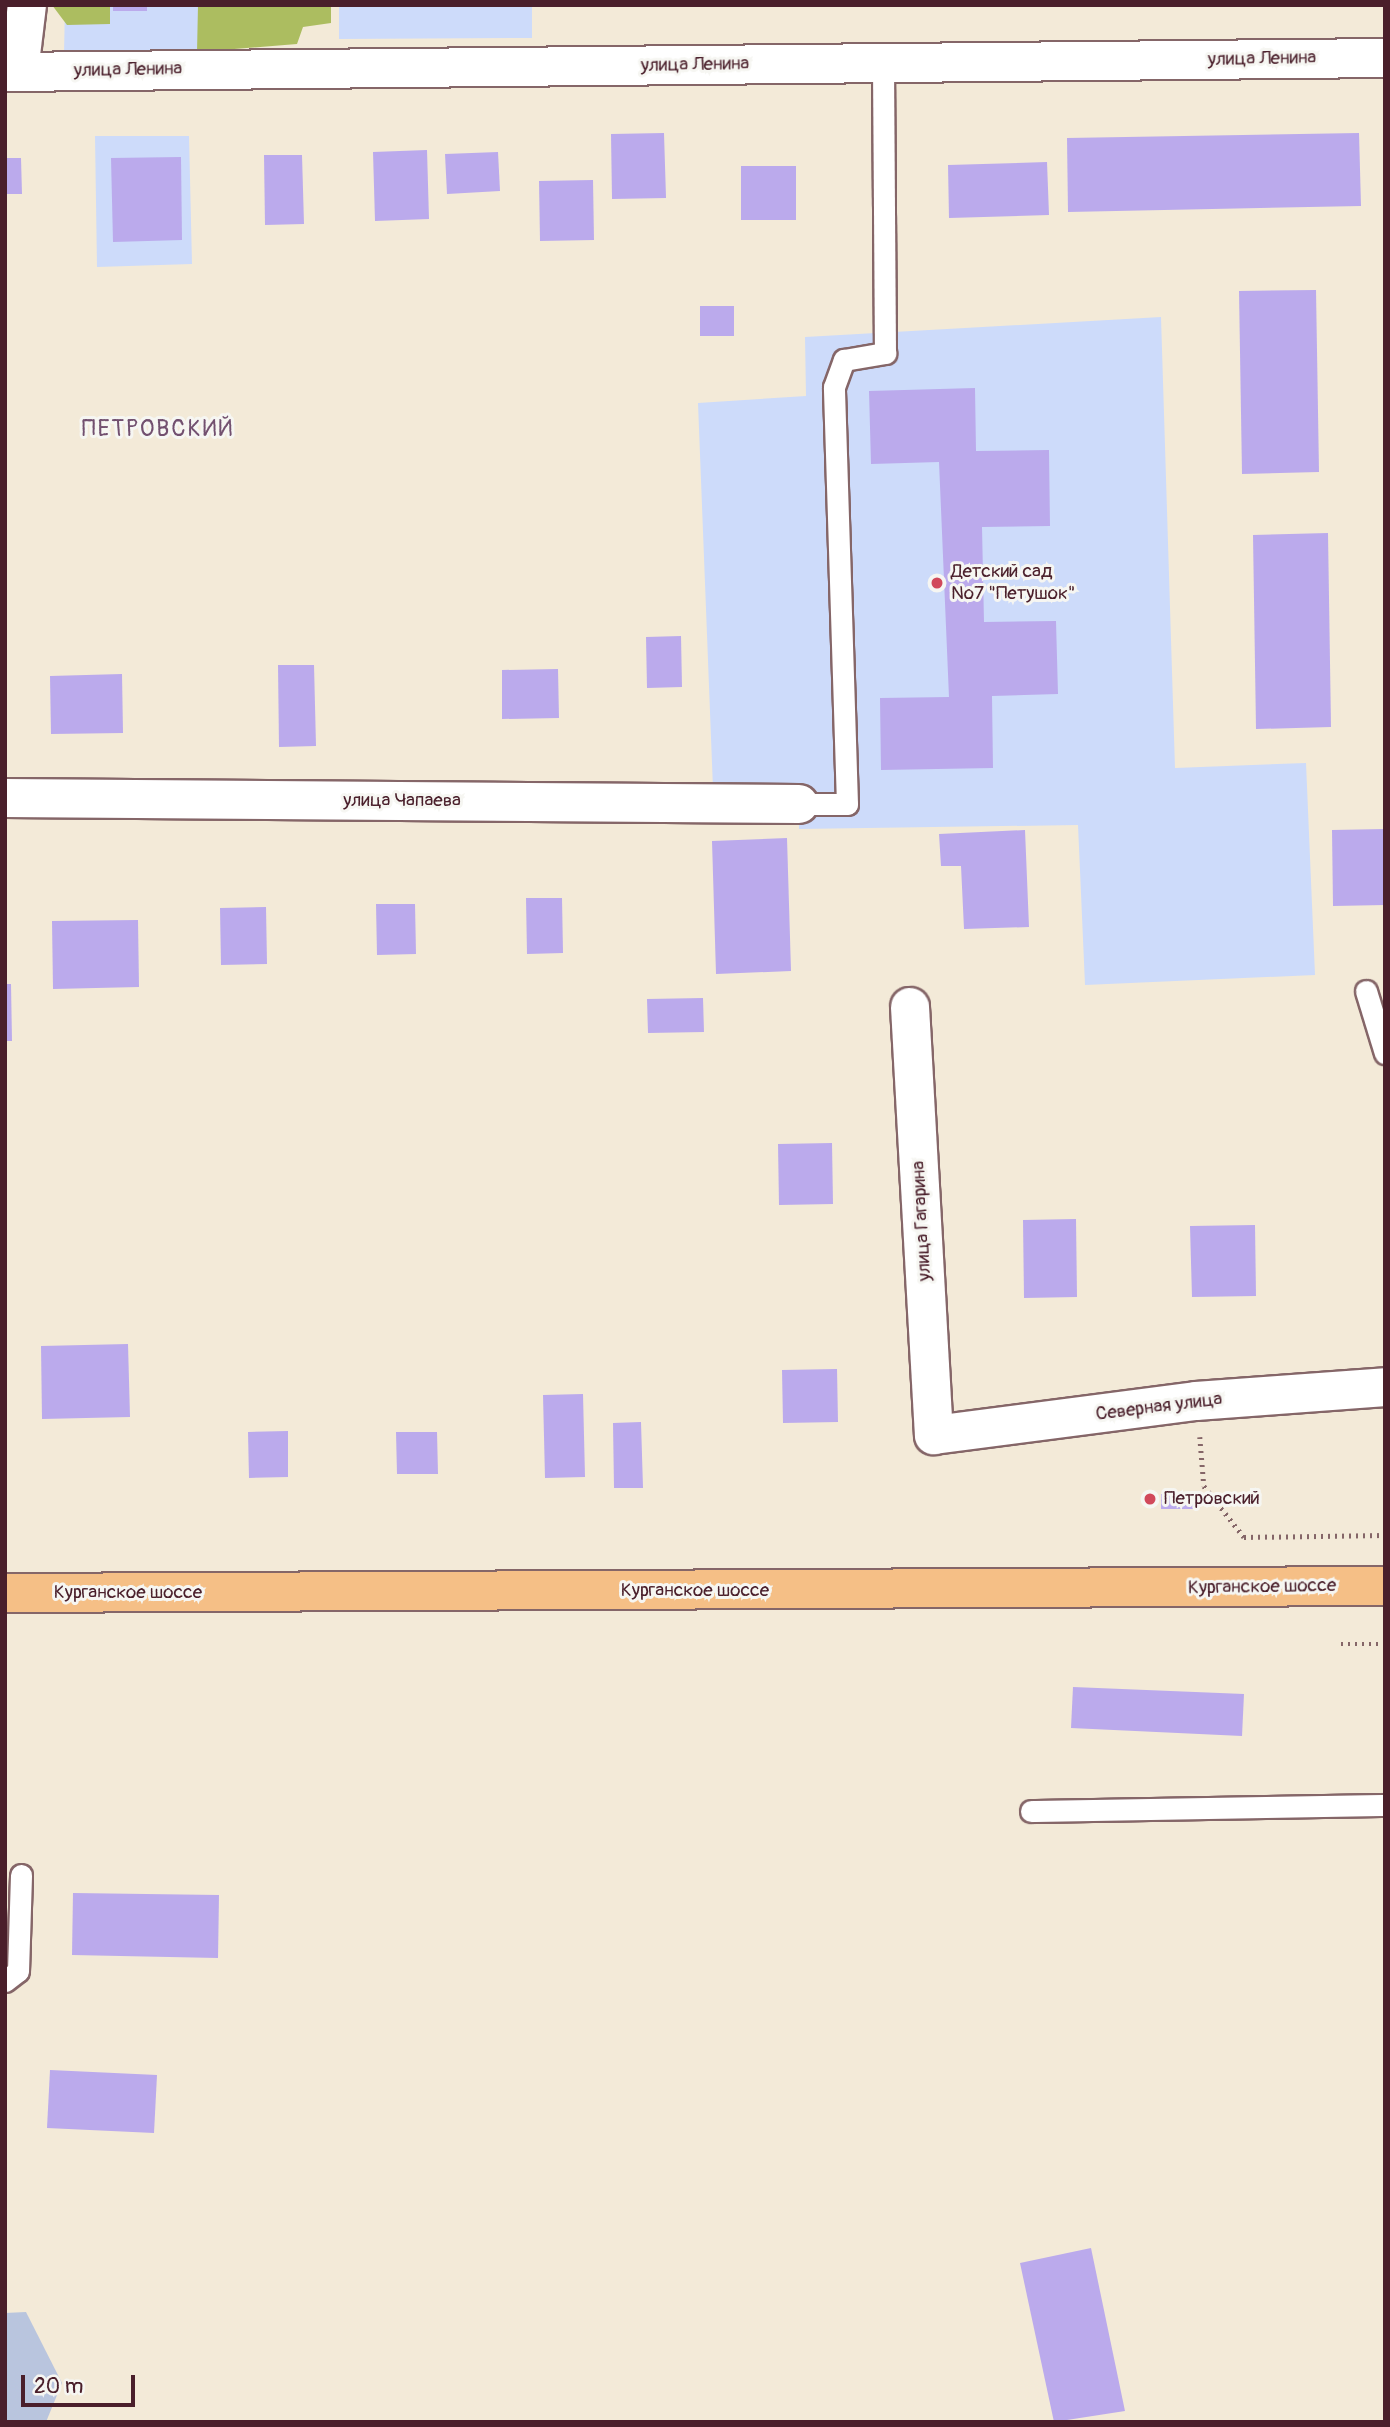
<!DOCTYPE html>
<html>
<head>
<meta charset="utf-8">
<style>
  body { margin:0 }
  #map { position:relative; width:1390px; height:2427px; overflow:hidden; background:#f3ead8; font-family:Pangolin,sans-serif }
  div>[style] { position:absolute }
  .built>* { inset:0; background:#cddbfa }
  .industrial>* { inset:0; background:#b9c5de }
  .green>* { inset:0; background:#acbd60 }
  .building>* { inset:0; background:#bbaaec }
  .path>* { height:4.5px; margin-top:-2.25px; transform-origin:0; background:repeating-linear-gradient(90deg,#856668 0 2px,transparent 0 7px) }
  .roads { filter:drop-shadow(2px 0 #856668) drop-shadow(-2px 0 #856668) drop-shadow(0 2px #856668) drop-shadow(0 -2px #856668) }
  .service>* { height:21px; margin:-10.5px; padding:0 10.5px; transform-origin:10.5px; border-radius:10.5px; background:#fff }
  .minor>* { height:38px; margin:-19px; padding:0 19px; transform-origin:19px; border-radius:19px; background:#fff }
  .primary>* { height:38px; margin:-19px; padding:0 19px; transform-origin:19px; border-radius:19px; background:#f5bf86 }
  .dots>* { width:19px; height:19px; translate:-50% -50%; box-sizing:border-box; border:4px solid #f6f6f2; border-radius:50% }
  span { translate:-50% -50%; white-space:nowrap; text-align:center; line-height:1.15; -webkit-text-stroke:6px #f6f6f2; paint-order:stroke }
  .street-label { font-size:19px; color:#4a1f2b }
  .poi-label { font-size:19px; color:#4a1f2b }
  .left { translate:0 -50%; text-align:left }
  .quarter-label { font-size:23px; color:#72506f; letter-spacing:2px }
  .frame { position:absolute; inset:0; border:7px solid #4a1f2b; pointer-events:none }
  .scale { position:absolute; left:21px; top:2375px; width:114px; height:32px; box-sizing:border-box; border:4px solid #4a1f2b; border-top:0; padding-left:9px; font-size:21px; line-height:24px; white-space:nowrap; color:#4a1f2b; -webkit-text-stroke:5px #f6f6f2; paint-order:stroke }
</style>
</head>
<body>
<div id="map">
  <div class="built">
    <i style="clip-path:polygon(65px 5px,235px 5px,234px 55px,64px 54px)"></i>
    <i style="clip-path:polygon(339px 5px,532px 5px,532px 38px,339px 39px)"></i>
    <i style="clip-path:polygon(95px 136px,189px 136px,192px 264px,97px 267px)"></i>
    <i style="clip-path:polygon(1161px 317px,1175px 768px,1306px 763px,1315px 975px,1085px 985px,1078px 825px,799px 829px,799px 804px,713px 789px,698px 403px,806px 396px,805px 337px)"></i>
  </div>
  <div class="industrial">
    <i style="clip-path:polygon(26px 2312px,62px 2383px,46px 2422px,5px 2422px,5px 2313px)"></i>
  </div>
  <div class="green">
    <i style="clip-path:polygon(52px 5px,110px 5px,110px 24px,67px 25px)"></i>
    <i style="clip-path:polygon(198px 5px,331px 5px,331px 23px,303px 27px,297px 44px,197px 52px)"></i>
    <i style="clip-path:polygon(1383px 255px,1385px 255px,1384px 590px)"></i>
  </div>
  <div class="building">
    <i style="clip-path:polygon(113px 5px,147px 5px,147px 11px,113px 11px)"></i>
    <i style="clip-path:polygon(664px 133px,666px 198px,612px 199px,611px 134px)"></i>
    <i style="clip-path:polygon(1359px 133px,1361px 206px,1068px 212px,1067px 138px)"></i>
    <i style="clip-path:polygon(427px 150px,429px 219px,375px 221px,373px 152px)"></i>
    <i style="clip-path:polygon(498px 152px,500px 191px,447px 194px,445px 154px)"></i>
    <i style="clip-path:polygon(264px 155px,302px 155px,304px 224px,265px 225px)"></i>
    <i style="clip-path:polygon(181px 157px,182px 240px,113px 242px,111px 158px)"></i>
    <i style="clip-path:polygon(5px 158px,21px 158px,22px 194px,5px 194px)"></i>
    <i style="clip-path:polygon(1047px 162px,1049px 215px,949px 218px,948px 165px)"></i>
    <i style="clip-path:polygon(741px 166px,796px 166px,796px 220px,741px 220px)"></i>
    <i style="clip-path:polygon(593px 180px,594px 240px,540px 241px,539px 181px)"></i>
    <i style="clip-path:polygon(1316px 290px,1319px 472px,1242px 474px,1239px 291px)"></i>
    <i style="clip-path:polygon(700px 306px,734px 306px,734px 336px,700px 336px)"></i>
    <i style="clip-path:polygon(975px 388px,976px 451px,1049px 450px,1050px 526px,982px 527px,984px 622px,1056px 621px,1058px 694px,992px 696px,993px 768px,881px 770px,880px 698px,949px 697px,939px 462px,871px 464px,869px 391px)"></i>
    <i style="clip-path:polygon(1328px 533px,1331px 727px,1256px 729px,1253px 535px)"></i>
    <i style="clip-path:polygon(681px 636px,682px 687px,647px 688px,646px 637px)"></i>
    <i style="clip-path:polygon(278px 665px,314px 665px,316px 746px,279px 747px)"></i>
    <i style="clip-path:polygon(558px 669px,559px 718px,502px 719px,502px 670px)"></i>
    <i style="clip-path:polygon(122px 674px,123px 733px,51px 734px,50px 676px)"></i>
    <i style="clip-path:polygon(1385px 829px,1385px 905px,1333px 906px,1332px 830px)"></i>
    <i style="clip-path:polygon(1025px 830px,1029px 927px,964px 929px,961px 866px,941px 866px,939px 834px)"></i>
    <i style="clip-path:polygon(787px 838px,791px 971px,716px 974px,712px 841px)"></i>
    <i style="clip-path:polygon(526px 898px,562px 898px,563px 953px,527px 954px)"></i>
    <i style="clip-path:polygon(376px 904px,415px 904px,416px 954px,377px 955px)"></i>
    <i style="clip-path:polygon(266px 907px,267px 964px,221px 965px,220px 908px)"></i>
    <i style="clip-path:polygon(138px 920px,139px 987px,53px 989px,52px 921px)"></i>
    <i style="clip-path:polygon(5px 984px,11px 984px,12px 1041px,5px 1041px)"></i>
    <i style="clip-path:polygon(703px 998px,704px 1032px,648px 1033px,647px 999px)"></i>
    <i style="clip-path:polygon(832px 1143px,833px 1204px,779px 1205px,778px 1144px)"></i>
    <i style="clip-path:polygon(1076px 1219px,1077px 1297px,1024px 1298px,1023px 1220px)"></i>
    <i style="clip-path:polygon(1255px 1225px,1256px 1296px,1192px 1297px,1190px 1226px)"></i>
    <i style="clip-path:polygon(128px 1344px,130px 1417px,42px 1419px,41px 1346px)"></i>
    <i style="clip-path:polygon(837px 1369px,838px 1422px,783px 1423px,782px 1370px)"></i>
    <i style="clip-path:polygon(583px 1394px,585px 1477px,545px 1478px,543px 1395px)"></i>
    <i style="clip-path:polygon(641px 1422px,643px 1488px,614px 1488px,613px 1423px)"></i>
    <i style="clip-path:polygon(288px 1431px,288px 1477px,249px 1478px,248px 1432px)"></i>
    <i style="clip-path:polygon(396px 1432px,437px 1432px,438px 1474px,397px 1474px)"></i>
    <i style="clip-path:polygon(1161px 1494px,1198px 1494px,1198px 1509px,1161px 1509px)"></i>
    <i style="clip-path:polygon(1073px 1687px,1244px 1694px,1242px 1736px,1071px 1728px)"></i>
    <i style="clip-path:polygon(73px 1893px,219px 1895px,218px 1958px,72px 1955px)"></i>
    <i style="clip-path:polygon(50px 2070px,157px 2075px,154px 2133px,47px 2128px)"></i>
    <i style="clip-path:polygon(1091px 2248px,1125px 2411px,1054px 2422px,1020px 2263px)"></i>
  </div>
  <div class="path">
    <i style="left:1200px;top:1437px;width:49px;rotate:85.3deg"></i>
    <i style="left:1204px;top:1486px;width:65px;rotate:51.9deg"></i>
    <i style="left:1244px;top:1537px;width:141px;rotate:-0.8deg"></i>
    <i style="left:1341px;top:1644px;width:44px"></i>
  </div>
  <div class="roads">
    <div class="service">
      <i style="left:799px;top:804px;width:48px"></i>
      <i style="left:847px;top:804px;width:417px;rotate:-91.8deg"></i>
      <i style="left:834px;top:387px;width:29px;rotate:-70deg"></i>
      <i style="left:844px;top:360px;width:42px;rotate:-9.7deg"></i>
      <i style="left:885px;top:353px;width:290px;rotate:-90.4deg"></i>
      <i style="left:1366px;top:991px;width:65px;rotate:73deg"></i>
      <i style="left:1031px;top:1811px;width:354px;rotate:-1deg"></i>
      <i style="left:5px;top:1981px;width:16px;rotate:-38deg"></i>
      <i style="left:18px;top:1971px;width:96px;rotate:-88.2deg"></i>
    </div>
    <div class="minor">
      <i style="left:19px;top:71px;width:66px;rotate:-83.1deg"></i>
      <i style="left:5px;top:72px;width:1380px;rotate:-0.58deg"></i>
      <i style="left:5px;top:798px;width:794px;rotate:0.43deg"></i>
      <i style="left:910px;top:1007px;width:429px;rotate:86.8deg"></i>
      <i style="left:934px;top:1435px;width:264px;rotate:-7.4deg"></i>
      <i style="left:1196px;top:1401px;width:190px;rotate:-4.2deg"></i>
    </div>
    <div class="primary">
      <i style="left:5px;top:1593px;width:1380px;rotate:-0.29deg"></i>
    </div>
  </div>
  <div class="dots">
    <i style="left:937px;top:583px;background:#d1495b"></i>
    <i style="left:1150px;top:1499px;background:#d1495b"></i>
  </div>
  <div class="street-label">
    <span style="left:1262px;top:59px;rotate:-1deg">улица Ленина</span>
    <span style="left:695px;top:65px;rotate:-1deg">улица Ленина</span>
    <span style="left:128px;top:70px;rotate:-1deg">улица Ленина</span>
    <span style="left:402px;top:801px">улица Чапаева</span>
    <span style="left:922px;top:1221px;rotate:-93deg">улица Гагарина</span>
    <span style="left:1159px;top:1407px;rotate:-7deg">Северная улица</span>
    <span style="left:1262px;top:1587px;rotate:-1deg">Курганское шоссе</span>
    <span style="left:695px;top:1591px">Курганское шоссе</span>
    <span style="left:128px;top:1593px">Курганское шоссе</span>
  </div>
  <div class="poi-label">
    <span class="left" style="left:951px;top:583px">Детский сад<br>№7 "Петушок"</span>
    <span class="left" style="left:1164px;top:1499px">Петровский</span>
  </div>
  <div class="quarter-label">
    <span style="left:158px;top:429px">ПЕТРОВСКИЙ</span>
  </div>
  <div class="frame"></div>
  <div class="scale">20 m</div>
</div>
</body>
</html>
